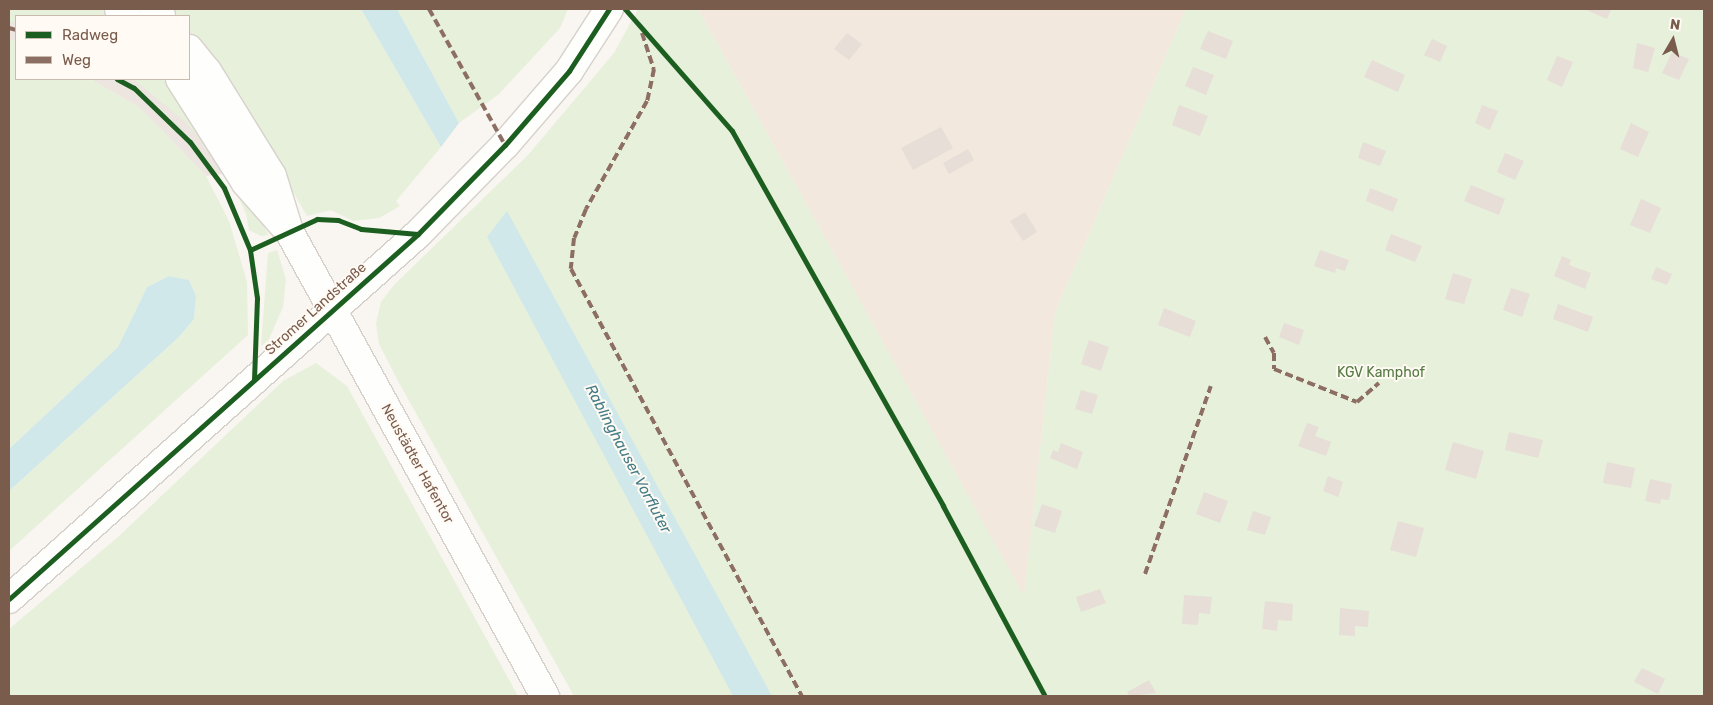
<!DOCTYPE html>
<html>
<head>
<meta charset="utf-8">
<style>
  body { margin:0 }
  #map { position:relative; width:1713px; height:705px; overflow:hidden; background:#f9f5f0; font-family:Rubik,sans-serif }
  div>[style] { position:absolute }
  .residential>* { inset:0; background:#f2e8de }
  .industrial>* { inset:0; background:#ede5e0 }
  .green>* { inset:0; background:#e7f0db }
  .water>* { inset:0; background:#d0e8ea }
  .building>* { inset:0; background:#e6ded7 }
  .roads { filter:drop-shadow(1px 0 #d7d1cb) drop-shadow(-1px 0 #d7d1cb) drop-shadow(0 1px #d7d1cb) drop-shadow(0 -1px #d7d1cb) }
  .street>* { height:28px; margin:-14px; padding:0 14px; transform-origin:14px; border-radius:14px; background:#fefefd }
  .quiet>* { height:4px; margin-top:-2px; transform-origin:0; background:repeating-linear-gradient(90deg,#8d6e63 0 8px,transparent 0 12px) }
  .cycleway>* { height:5px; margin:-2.5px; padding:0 2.5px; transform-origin:2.5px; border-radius:2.5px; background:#1b5e20 }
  span { translate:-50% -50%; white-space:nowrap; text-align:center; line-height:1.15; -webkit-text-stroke:4px #fffaf3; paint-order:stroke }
  .street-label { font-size:14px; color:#7a5c4d }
  .park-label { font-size:14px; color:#537a41 }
  .water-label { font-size:15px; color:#437c86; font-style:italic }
  .frame { position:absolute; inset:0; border:10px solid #7a5c4d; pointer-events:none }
  .legend { position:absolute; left:15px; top:15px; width:175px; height:65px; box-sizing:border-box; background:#fffaf3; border:1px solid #cabbb1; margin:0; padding:6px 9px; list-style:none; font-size:15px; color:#7a5c4d }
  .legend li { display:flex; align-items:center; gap:10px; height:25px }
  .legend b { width:25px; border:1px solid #cabbb1 }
  .north { position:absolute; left:1648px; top:15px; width:50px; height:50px; -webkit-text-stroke:4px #fffaf3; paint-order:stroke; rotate:8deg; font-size:14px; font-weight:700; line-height:20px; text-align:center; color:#7a5c4d }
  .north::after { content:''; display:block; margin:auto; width:18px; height:22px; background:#7a5c4d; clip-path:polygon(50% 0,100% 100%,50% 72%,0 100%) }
</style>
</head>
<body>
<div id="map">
  <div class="residential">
    <i style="clip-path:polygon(698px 9px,1186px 9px,1055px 313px,1024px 597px)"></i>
  </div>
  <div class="industrial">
    <i style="clip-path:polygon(9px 9px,213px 9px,300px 164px,206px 176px,139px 107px,90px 79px,189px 79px,189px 16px,16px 16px,16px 41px,9px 39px)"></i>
  </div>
  <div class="green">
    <i style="clip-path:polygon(9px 9px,107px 9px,115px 16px,16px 16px,16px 23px,9px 21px)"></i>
    <i style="clip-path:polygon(171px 9px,361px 9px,441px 147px,396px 201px,400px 206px,379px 218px,353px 221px,331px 210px,307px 216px,225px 75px,189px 29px,189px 16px,178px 16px)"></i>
    <i style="clip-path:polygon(397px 9px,568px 9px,560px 28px,499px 94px,459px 123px)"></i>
    <i style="clip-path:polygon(638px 9px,698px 9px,1024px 596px,1055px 313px,1186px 9px,1704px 9px,1704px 696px,574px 696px,398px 381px,379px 344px,376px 323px,381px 302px,394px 285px,528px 155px,614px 53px)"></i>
    <i style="clip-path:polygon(9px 39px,16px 41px,16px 79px,90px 79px,139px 107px,206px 176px,229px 221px,247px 282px,248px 335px,9px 551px,9px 491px,179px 337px,194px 319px,196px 296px,189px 280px,169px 276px,147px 287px,118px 347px,9px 449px)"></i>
    <i style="clip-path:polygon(133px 79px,168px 79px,188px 103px,269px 235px,261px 236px,249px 230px,246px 214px,232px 182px,211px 153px,186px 122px)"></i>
    <i style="clip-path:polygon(277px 250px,286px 279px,283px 307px,269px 339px,261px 346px,268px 253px)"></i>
    <i style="clip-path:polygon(316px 363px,347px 386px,518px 696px,9px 696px,9px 629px,118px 537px,283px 381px)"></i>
  </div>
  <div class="water">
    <i style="clip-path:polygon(361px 9px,397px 9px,459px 123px,441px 147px)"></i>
    <i style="clip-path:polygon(507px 211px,711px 584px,772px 696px,733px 696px,487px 237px)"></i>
    <i style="clip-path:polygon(169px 276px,189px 280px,196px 296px,194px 319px,179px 337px,9px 491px,9px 449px,118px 347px,147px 287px)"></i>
  </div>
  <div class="building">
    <i style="clip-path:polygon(1584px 9px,1611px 9px,1607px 19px)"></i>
    <i style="clip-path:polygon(1208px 31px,1233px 41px,1226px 59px,1200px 49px)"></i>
    <i style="clip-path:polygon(847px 33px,862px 44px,849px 60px,834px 49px)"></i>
    <i style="clip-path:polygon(1432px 39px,1447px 46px,1440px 62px,1424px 55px)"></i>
    <i style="clip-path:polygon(1637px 43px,1655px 48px,1648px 72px,1633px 68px)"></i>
    <i style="clip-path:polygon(1672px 52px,1689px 59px,1679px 80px,1662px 73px)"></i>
    <i style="clip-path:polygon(1557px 56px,1573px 62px,1562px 87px,1547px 80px)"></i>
    <i style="clip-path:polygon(1372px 60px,1405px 75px,1398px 92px,1364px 77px)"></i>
    <i style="clip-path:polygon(1193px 67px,1214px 75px,1206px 95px,1185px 86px)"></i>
    <i style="clip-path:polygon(1179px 105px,1208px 116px,1200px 136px,1172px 125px)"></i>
    <i style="clip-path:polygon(1482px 105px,1498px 111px,1490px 130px,1475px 123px)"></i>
    <i style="clip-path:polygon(1631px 123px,1649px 132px,1638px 157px,1620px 149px)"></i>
    <i style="clip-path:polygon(941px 127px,953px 148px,913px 170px,901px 148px)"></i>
    <i style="clip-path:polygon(1363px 142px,1386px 151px,1380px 166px,1358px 158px)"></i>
    <i style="clip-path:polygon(968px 149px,974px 160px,949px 174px,943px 163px)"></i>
    <i style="clip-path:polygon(1505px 153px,1524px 161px,1515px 180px,1497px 172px)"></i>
    <i style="clip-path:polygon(1471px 185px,1505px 199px,1499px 215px,1464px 201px)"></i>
    <i style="clip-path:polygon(1370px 188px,1398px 199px,1393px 212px,1366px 201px)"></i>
    <i style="clip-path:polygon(1641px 199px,1661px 208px,1650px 233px,1630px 225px)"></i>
    <i style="clip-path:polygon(1025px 212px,1037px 232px,1023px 241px,1010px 221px)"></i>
    <i style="clip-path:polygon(1391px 234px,1422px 246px,1415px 262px,1385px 250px)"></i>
    <i style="clip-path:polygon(1320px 250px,1349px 260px,1345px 271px,1336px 268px,1335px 273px,1314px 266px)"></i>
    <i style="clip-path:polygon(1562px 256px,1571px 260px,1569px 265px,1591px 273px,1585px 289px,1554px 276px)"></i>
    <i style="clip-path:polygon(1656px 267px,1672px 274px,1667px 285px,1651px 279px)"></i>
    <i style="clip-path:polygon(1453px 273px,1472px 279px,1464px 304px,1445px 299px)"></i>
    <i style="clip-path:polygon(1511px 288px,1530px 294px,1522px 317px,1503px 310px)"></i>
    <i style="clip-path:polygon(1558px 304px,1593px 317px,1588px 332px,1553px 319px)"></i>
    <i style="clip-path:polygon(1164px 308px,1196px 321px,1190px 337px,1158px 325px)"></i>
    <i style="clip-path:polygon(1284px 323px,1304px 330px,1299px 345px,1279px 337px)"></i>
    <i style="clip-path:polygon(1089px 340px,1109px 347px,1101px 371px,1081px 364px)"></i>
    <i style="clip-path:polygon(1081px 390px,1098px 395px,1092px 414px,1075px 409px)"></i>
    <i style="clip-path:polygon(1307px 423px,1319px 427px,1315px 436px,1331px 442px,1326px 456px,1298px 446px)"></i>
    <i style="clip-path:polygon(1509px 432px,1543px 440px,1538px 458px,1505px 450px)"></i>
    <i style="clip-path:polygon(1453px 442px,1484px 451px,1476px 479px,1445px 470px)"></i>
    <i style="clip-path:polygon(1061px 443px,1083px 452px,1077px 469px,1050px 458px,1053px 450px,1058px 452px)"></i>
    <i style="clip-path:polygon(1607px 462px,1635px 468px,1631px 488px,1603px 483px)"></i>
    <i style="clip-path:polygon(1328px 476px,1343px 482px,1338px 497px,1323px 491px)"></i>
    <i style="clip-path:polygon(1650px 479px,1672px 484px,1669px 500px,1661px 499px,1660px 504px,1645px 501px)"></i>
    <i style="clip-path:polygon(1204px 492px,1228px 501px,1220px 523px,1196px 514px)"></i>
    <i style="clip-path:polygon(1042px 504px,1062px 511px,1055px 533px,1034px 526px)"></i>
    <i style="clip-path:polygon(1253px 511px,1271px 517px,1265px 535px,1247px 530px)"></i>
    <i style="clip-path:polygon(1398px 521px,1424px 528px,1416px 557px,1390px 550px)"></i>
    <i style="clip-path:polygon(1100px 589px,1106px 603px,1081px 612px,1076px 597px)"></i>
    <i style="clip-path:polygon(1184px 595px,1212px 597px,1210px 614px,1199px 613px,1198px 625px,1182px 624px)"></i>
    <i style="clip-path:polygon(1265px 601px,1293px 604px,1292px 621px,1278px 620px,1277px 631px,1262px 629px)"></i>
    <i style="clip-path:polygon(1340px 608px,1369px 611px,1368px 627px,1355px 626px,1355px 636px,1339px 635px)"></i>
    <i style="clip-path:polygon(1642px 668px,1665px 679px,1658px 694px,1634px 682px)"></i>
    <i style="clip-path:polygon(1149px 680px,1156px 693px,1129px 696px,1127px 692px)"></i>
  </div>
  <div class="roads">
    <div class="street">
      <i style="left:119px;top:9px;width:11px;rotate:41deg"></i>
      <i style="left:154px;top:9px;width:10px;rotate:45deg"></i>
      <i style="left:189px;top:49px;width:28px;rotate:51deg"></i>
      <i style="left:207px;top:71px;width:123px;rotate:58.2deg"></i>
      <i style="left:272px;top:176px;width:58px;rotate:72.8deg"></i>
      <i style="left:289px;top:231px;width:531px;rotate:61.17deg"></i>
      <i style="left:180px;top:79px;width:123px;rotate:57.6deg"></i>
      <i style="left:246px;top:183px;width:56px;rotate:48.6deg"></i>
      <i style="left:9px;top:599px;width:548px;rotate:-41.75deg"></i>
      <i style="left:418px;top:234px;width:124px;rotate:-45.7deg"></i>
      <i style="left:505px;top:145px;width:98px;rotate:-49.1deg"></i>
      <i style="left:569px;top:71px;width:74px;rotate:-57.2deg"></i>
    </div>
  </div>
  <div class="quiet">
    <i style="left:429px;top:9px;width:156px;rotate:60.8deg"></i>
    <i style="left:9px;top:28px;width:7px;rotate:16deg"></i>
    <i style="left:642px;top:33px;width:38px;rotate:72deg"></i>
    <i style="left:654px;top:69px;width:33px;rotate:102deg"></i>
    <i style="left:647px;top:101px;width:124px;rotate:119.5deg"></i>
    <i style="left:586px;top:209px;width:31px;rotate:112deg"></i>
    <i style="left:574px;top:238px;width:31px;rotate:96deg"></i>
    <i style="left:571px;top:269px;width:485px;rotate:61.6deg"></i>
    <i style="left:1265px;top:337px;width:18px;rotate:61deg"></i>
    <i style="left:1274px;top:353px;width:16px;rotate:90deg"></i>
    <i style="left:1274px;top:369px;width:89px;rotate:21.7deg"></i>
    <i style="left:1357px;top:402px;width:29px;rotate:-41deg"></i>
    <i style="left:1145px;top:574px;width:199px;rotate:-70.7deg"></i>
  </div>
  <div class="cycleway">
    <i style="left:625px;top:9px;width:162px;rotate:48.7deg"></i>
    <i style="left:732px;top:131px;width:430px;rotate:60.6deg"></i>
    <i style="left:943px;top:506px;width:216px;rotate:61.8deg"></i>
    <i style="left:117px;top:79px;width:19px;rotate:28deg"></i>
    <i style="left:134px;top:88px;width:78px;rotate:44deg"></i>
    <i style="left:190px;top:142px;width:57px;rotate:53.5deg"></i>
    <i style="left:224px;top:188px;width:67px;rotate:67.2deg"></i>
    <i style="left:250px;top:250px;width:49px;rotate:81.7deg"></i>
    <i style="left:257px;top:298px;width:82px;rotate:92.1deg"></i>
    <i style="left:250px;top:250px;width:74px;rotate:-24.8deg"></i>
    <i style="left:317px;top:219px;width:21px;rotate:3deg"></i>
    <i style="left:338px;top:220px;width:25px;rotate:21deg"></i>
    <i style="left:361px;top:229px;width:57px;rotate:5deg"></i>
    <i style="left:9px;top:599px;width:548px;rotate:-41.75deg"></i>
    <i style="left:418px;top:234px;width:124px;rotate:-45.7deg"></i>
    <i style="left:505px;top:145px;width:98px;rotate:-49.1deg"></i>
    <i style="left:569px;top:71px;width:74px;rotate:-57.2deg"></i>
  </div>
  <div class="street-label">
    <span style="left:316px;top:309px;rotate:-42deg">Stromer Landstraße</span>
    <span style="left:417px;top:464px;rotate:61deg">Neustädter Hafentor</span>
  </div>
  <div class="park-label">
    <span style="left:1381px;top:373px">KGV Kamphof</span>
  </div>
  <div class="water-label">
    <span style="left:628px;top:459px;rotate:62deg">Rablinghauser Vorfluter</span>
  </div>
  <div class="frame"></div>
  <ul class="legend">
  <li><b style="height:6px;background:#1b5e20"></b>Radweg</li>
  <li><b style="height:6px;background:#8d6e63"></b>Weg</li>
  </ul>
  <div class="north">N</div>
</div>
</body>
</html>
